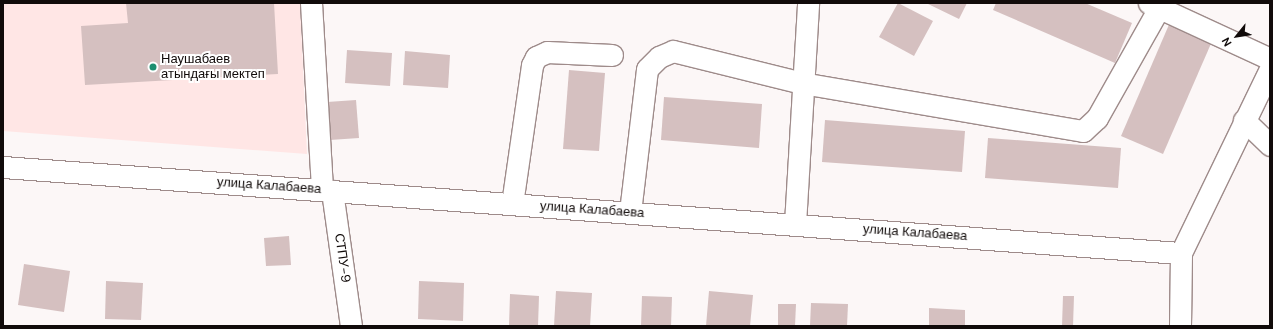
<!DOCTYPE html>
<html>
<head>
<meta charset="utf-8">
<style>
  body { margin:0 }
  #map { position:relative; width:1273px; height:329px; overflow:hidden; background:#fcf7f7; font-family:"DM Sans",sans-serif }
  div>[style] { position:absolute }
  .built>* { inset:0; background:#ffe6e5 }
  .building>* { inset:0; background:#d5c0c0 }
  .roads { filter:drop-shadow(1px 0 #9e8b8a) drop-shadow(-1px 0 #9e8b8a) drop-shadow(0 1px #9e8b8a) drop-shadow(0 -1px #9e8b8a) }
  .minor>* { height:21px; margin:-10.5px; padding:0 10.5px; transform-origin:10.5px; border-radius:10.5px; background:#fff }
  .dots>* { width:11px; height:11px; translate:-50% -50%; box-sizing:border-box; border:2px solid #fff; border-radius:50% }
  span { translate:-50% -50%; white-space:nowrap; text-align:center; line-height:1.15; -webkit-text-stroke:4px #fff; paint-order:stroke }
  .poi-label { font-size:13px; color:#110b0a }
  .left { translate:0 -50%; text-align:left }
  .street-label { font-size:13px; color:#110b0a }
  .frame { position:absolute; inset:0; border:4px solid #110b0a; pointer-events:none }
  .north { position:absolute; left:1217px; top:16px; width:40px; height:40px; -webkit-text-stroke:3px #fff; paint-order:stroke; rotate:240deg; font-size:11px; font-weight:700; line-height:16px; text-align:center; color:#110b0a }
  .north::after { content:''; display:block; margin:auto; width:14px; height:18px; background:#110b0a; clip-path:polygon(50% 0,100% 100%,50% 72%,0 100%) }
</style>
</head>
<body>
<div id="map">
  <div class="built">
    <i style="clip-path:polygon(3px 3px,300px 3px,307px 154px,3px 131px)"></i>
  </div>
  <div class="building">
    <i style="clip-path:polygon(126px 3px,274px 3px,278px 74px,85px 85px,81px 26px,128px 23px)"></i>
    <i style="clip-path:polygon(898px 3px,933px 21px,914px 56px,879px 37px)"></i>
    <i style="clip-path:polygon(926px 3px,967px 3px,959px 19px)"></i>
    <i style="clip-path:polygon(996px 3px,1085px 3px,1132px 23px,1115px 63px,993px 10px)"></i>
    <i style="clip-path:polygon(1171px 20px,1213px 39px,1163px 154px,1121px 136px)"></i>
    <i style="clip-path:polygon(347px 50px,392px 53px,390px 86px,345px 83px)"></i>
    <i style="clip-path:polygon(405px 51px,450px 55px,448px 88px,403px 85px)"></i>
    <i style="clip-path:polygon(569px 70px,605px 73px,599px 151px,563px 149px)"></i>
    <i style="clip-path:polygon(664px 97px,762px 104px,759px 148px,661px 140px)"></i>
    <i style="clip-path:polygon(356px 100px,359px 138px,330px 140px,327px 102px)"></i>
    <i style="clip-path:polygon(825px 120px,965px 131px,962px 172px,822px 162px)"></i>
    <i style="clip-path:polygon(988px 138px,1121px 148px,1118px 188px,985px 178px)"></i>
    <i style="clip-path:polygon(289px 236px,291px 265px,266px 266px,264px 238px)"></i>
    <i style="clip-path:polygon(24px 264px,70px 271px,64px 312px,18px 305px)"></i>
    <i style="clip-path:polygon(106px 281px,143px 283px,141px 320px,105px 319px)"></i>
    <i style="clip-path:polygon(419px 281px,464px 283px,463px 321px,418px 319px)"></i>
    <i style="clip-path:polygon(556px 291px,592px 293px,590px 326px,554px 326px)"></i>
    <i style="clip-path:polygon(709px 291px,753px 295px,750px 326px,706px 326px)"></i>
    <i style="clip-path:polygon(510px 294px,539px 296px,538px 326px,509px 326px)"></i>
    <i style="clip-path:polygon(642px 296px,672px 297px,671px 326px,641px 326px)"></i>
    <i style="clip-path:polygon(1063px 296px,1074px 296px,1073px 326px,1062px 326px)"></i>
    <i style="clip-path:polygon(811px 303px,848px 304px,847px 326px,810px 326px)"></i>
    <i style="clip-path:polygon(778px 304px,796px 304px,795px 326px,778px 326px)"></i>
    <i style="clip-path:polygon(929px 308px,965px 310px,965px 326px,929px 326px)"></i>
  </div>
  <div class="roads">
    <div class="minor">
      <i style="left:311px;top:3px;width:187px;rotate:86.6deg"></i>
      <i style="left:1149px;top:3px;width:133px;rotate:24.8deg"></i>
      <i style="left:1244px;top:120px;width:36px;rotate:44deg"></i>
      <i style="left:3px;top:167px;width:1181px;rotate:4.18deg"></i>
      <i style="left:332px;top:191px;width:136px;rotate:82deg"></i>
      <i style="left:512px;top:204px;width:140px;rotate:-81.8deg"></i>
      <i style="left:532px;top:65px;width:9px;rotate:-63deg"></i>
      <i style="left:536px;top:57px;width:12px;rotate:-24deg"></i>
      <i style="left:547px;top:52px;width:65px;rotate:2.6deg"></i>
      <i style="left:630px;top:212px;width:144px;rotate:-83.2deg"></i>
      <i style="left:647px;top:69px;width:17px;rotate:-45deg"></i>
      <i style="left:659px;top:57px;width:15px;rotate:-23deg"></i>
      <i style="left:673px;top:51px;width:133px;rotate:13.9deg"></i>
      <i style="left:802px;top:83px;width:285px;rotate:9.7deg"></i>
      <i style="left:1083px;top:131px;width:19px;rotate:-43deg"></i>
      <i style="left:1097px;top:118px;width:126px;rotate:-60.6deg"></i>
      <i style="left:795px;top:224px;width:221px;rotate:-86.6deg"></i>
      <i style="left:1180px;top:326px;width:73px;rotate:-89.2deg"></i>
      <i style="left:1181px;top:253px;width:204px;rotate:-64.2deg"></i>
    </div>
  </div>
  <div class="dots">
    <i style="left:153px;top:67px;background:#1c8e70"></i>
  </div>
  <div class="poi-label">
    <span class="left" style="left:161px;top:67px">Наушабаев<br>атындағы мектеп</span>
  </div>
  <div class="street-label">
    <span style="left:269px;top:186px;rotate:4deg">улица Калабаева</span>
    <span style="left:592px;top:210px;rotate:4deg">улица Калабаева</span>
    <span style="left:915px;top:233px;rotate:4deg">улица Калабаева</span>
    <span style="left:342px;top:258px;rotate:82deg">СТПУ-9</span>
  </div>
  <div class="frame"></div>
  <div class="north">N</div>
</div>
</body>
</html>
